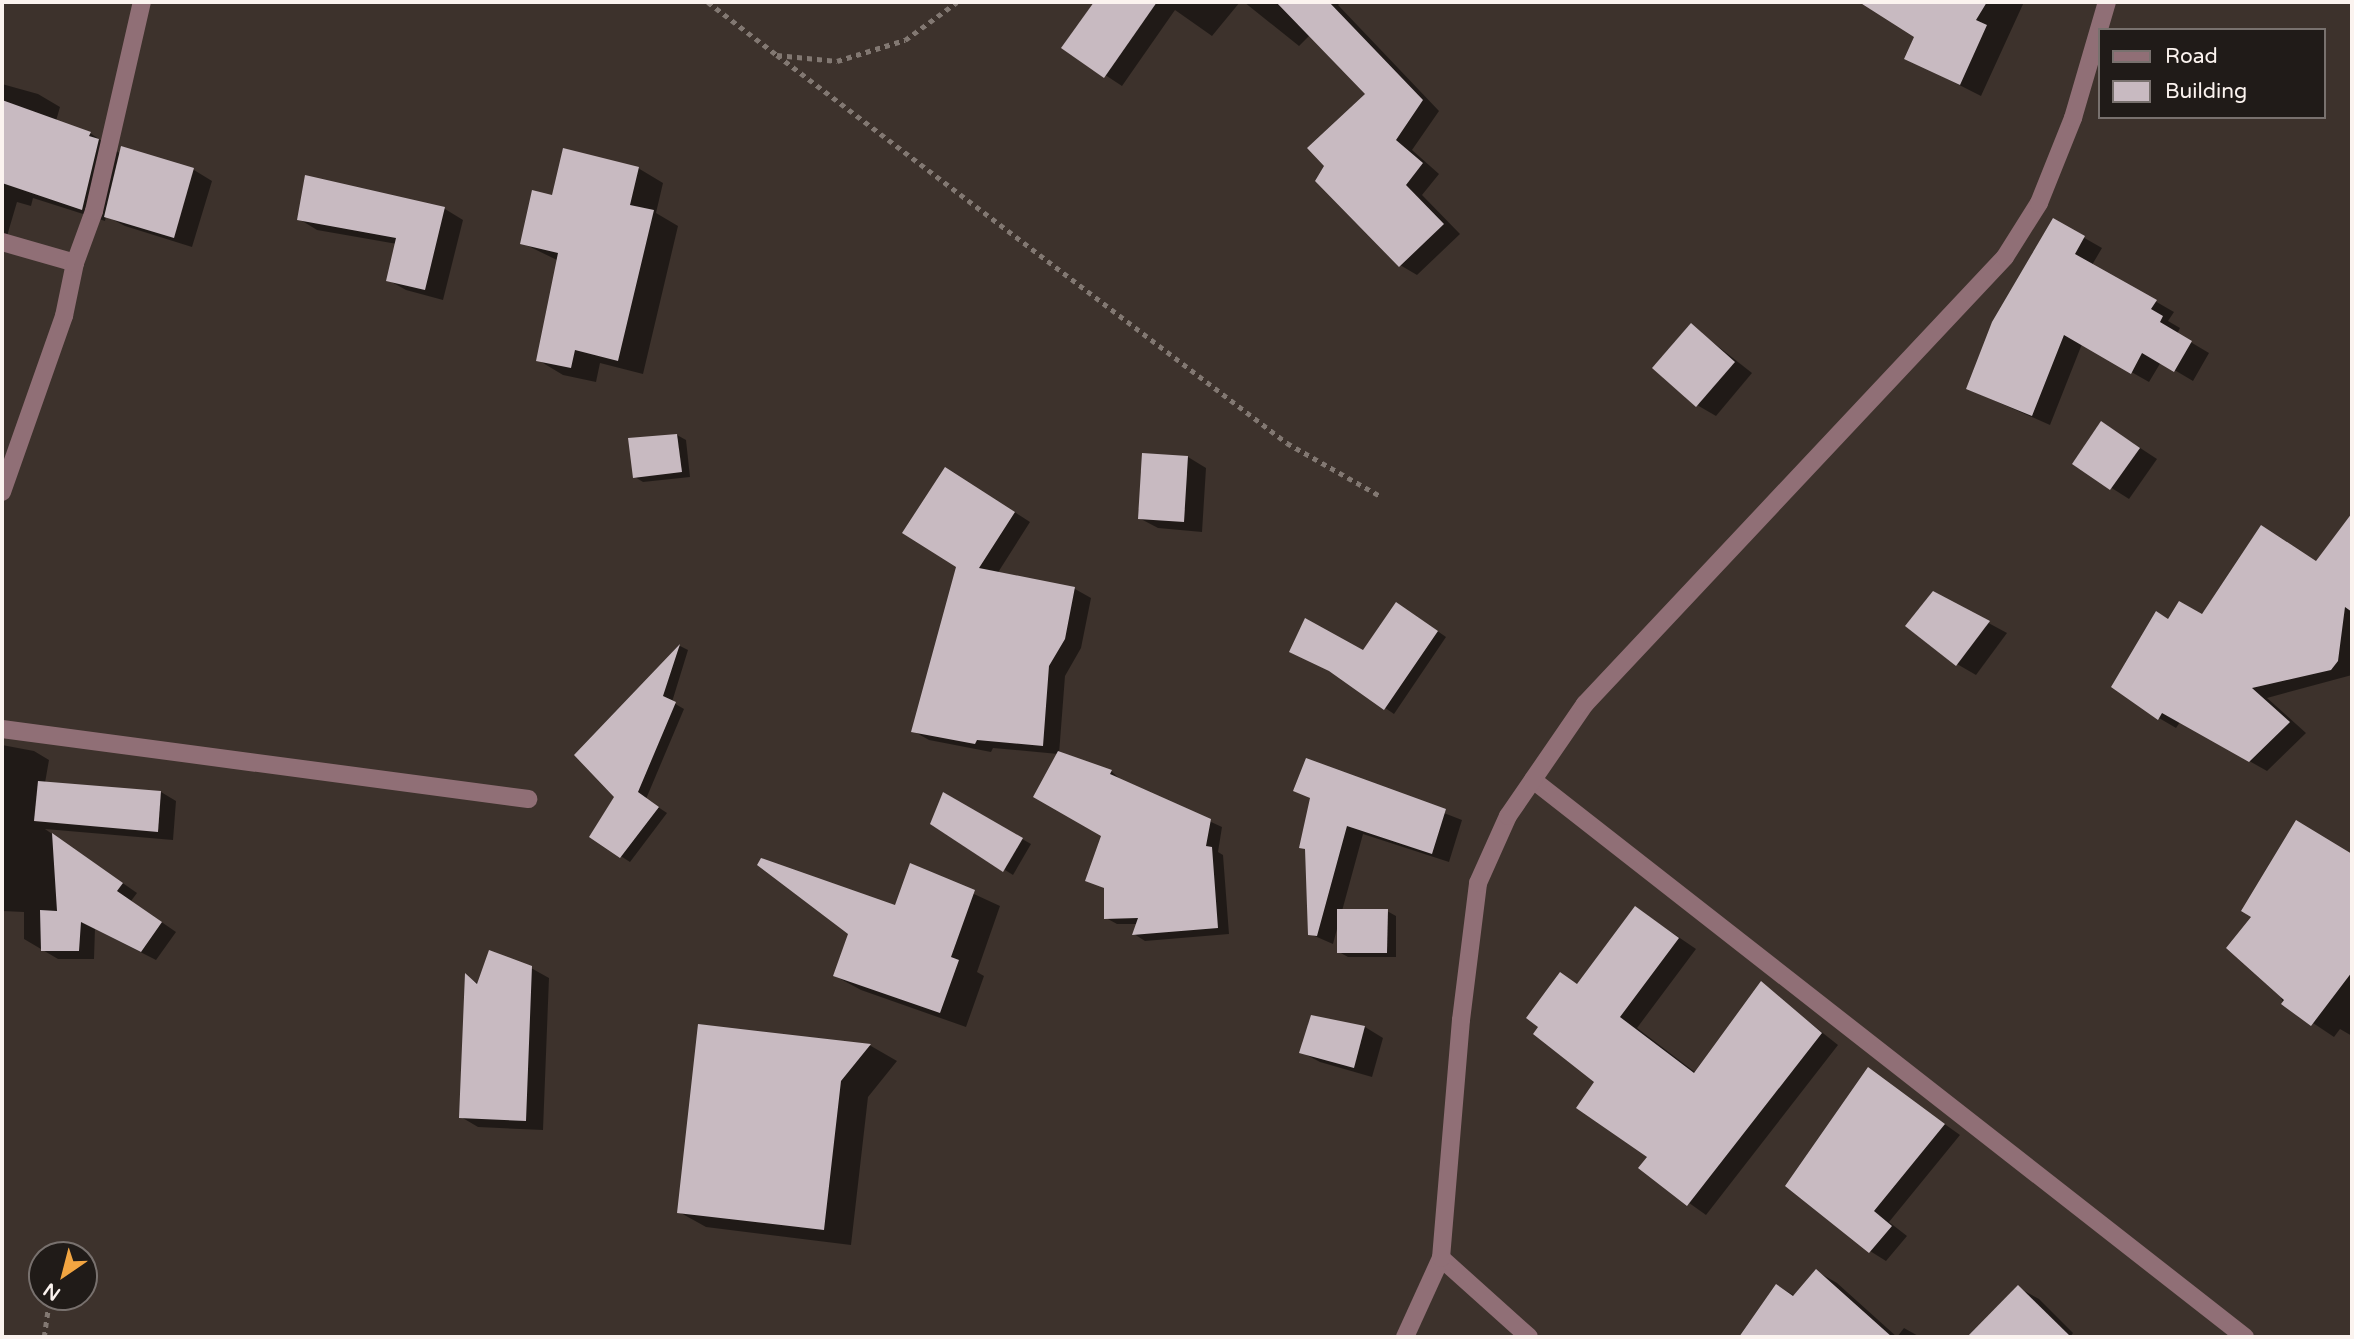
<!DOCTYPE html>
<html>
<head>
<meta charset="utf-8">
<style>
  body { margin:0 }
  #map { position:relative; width:2354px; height:1339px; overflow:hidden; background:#3d322c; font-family:"Varela Round",sans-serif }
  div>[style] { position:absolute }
  .shadow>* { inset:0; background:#0007 }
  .building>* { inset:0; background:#c8bac1 }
  .path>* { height:4.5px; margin-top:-2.25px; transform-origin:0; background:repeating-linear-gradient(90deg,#827872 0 5px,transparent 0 10px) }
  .minor>* { height:18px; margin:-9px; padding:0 9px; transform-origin:9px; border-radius:9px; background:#906f76 }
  span { translate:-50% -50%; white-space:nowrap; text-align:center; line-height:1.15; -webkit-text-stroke:7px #201b18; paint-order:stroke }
  .frame { position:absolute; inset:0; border:4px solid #fbf3ef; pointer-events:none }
  .legend { position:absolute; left:2098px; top:28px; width:228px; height:91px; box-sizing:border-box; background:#201b18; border:2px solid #78716e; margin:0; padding:9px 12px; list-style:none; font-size:21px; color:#fbf3ef }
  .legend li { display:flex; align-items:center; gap:14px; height:35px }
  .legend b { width:35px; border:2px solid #78716e }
  .north { position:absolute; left:28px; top:1241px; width:70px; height:70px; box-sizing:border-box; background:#201b18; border:2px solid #78716e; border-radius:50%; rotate:215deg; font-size:19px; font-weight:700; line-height:28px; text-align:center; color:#fbf3ef }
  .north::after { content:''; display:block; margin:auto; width:24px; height:32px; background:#f2a541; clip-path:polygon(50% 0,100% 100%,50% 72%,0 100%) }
</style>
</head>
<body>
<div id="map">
  <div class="shadow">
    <i style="clip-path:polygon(1096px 2px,1240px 2px,1212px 36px,1175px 10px,1122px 86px,1064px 48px)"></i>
    <i style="clip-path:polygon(1244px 2px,1341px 2px,1338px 5px,1439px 111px,1412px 150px,1439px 174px,1422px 195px,1460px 234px,1417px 275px,1400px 265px,1367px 94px,1310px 35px,1299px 46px)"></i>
    <i style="clip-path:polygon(1863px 2px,2024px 2px,1981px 96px,1906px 58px,1916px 36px)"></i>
    <i style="clip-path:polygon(2px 84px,38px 94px,60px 107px,56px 121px,90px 133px,121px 154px,122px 148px,194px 170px,212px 181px,192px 247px,125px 226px,106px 216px,105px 221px,33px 198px,31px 206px,17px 202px,2px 253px)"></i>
    <i style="clip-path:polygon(638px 168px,663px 183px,656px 213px,678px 226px,643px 374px,600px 363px,596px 382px,563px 375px,538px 360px,559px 261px,522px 243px)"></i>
    <i style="clip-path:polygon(306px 177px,445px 209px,463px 220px,443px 300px,406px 290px,388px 280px,397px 244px,317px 230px,299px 219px)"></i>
    <i style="clip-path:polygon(2053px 220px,2102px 248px,2092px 265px,2174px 312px,2168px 321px,2180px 328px,2177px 334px,2209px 353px,2193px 381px,2161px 362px,2149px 382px,2082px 344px,2050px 425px,1968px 389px)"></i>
    <i style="clip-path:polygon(1692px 326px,1752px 373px,1716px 416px,1697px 405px)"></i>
    <i style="clip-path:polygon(2102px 423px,2157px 459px,2129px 499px,2074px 464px)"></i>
    <i style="clip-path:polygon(677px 435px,686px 440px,690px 477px,643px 482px,635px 477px)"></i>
    <i style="clip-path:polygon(1188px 457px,1206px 468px,1202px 532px,1158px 528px,1139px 518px)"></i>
    <i style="clip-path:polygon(961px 478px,1030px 522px,997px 574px,1075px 589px,1091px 598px,1081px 648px,1065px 676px,1059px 754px,1111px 771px,1122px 781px,1222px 827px,1218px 852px,1223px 855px,1229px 934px,1145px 941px,1134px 934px,1138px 924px,1117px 924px,1106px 918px,1106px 889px,1087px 880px,1103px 836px,1058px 754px,993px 748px,991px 752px,929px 740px,913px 731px,958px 567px)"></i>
    <i style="clip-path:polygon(2333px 541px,2352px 552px,2352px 675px,2267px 698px,2306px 733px,2267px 771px,2180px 722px,2176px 728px,2159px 718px,2169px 621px,2203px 616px,2317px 562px)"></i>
    <i style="clip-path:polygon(1933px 593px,2007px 633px,1976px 675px,1957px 664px)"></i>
    <i style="clip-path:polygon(1406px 609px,1446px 637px,1394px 714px,1334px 673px,1363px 652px)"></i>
    <i style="clip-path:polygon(680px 646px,688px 650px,672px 702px,684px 709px,646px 799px,667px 813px,630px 862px,591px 837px,616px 797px,576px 755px)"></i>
    <i style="clip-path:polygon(2px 745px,34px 751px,49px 760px,45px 783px,161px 792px,176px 801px,173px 840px,45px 829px,137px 893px,131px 901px,176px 932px,156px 960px,95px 929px,94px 959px,58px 959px,24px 939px,24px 912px,2px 911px)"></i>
    <i style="clip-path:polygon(1307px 760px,1462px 820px,1449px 862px,1363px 834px,1342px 911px,1387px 911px,1396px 916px,1396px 957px,1348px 957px,1339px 952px,1337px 929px,1333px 944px,1310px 934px,1307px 850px,1301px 847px,1312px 799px,1295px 790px)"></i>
    <i style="clip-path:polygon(943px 794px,1031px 844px,1013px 875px,932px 824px)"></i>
    <i style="clip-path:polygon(2297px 823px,2352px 856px,2352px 1036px,2340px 1029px,2334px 1037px,2283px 1003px,2254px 917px)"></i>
    <i style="clip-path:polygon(911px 865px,1000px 906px,977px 972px,984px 976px,966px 1027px,861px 990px,835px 976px,850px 933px,896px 908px)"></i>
    <i style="clip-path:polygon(1636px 908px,1696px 949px,1637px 1028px,1696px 1073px,1761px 984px,1838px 1045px,1706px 1215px,1640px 1168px,1649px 1157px,1596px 1082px,1560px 974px,1578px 985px)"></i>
    <i style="clip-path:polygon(531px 968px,549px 978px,543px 1130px,478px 1127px,461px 1117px,466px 976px,479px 984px)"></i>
    <i style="clip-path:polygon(1312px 1017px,1365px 1027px,1383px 1038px,1372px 1077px,1320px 1062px,1301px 1052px)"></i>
    <i style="clip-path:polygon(700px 1026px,871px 1046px,897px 1061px,868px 1097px,851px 1245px,706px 1227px,679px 1212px)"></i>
    <i style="clip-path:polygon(1869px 1070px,1960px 1135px,1889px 1222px,1907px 1236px,1886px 1261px,1870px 1251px)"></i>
    <i style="clip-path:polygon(1816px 1271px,1837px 1283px,1897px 1337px,1904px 1328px,1920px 1337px,1743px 1337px,1777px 1286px,1795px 1296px)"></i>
    <i style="clip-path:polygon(2019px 1288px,2039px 1299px,2073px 1333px,2070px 1337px,1969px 1337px)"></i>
  </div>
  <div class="building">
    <i style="clip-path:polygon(1094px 2px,1157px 2px,1104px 78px,1061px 48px)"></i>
    <i style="clip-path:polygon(1276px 2px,1329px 2px,1423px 100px,1396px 140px,1423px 163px,1406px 185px,1444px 224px,1399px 267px,1315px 181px,1324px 166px,1307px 148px,1365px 94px)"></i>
    <i style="clip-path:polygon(1859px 2px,1987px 2px,1976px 20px,1987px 25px,1960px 85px,1904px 59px,1914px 37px)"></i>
    <i style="clip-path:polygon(2px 100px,91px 132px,89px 136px,99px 139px,82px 210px,2px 183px)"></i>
    <i style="clip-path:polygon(121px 146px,194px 168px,174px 238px,104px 217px)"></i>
    <i style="clip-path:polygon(563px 148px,639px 167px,630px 205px,654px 210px,618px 361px,575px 350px,571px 368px,536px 361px,558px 253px,520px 244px,532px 190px,552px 195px)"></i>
    <i style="clip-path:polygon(305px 175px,445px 207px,425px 290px,386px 281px,396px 238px,297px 220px)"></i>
    <i style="clip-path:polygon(2053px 218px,2085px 236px,2075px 254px,2157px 300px,2151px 309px,2163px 316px,2160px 322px,2192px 341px,2174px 372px,2142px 353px,2131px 374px,2064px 335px,2032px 416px,1966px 389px,1992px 322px)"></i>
    <i style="clip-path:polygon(1691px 323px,1735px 362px,1696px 407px,1652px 368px)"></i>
    <i style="clip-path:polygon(2101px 421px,2140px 448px,2110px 490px,2072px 464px)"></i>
    <i style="clip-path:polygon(677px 434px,682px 472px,633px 478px,628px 438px)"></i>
    <i style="clip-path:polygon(1142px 453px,1188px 456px,1184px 522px,1138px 519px)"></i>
    <i style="clip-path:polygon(945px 467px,1015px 512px,979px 568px,1075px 587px,1065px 639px,1049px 666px,1043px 746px,977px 740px,975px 744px,911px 732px,956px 567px,902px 533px)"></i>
    <i style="clip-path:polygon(2352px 513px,2352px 612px,2345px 607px,2338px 661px,2331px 670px,2252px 688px,2290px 722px,2249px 762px,2162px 713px,2158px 720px,2111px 687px,2156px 611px,2168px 619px,2179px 601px,2202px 614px,2261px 525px,2316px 561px)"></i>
    <i style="clip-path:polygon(1933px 591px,1990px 621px,1956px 666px,1905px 626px)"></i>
    <i style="clip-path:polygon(1396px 602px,1438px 631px,1384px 710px,1329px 671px,1289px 652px,1305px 618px,1363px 650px)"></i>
    <i style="clip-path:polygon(680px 644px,663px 696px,676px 702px,638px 792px,659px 807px,620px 858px,589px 837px,614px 797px,574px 755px)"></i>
    <i style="clip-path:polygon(1058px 751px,1112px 770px,1110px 774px,1211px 819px,1206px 846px,1212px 847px,1218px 928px,1132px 935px,1138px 918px,1104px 919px,1104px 888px,1085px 881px,1101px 836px,1033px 797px)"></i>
    <i style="clip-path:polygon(1306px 758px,1446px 809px,1432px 854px,1347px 826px,1317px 936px,1308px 935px,1305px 849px,1299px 848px,1310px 798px,1293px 791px)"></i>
    <i style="clip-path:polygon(38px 781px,161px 791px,158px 832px,34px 821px)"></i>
    <i style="clip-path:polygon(943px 792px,1023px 838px,1003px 872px,930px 824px)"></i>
    <i style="clip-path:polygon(2296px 820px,2352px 854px,2352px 972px,2311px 1026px,2281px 1004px,2284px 1000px,2226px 948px,2251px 917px,2241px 911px)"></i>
    <i style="clip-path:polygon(52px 833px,123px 883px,117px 891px,162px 922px,141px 952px,81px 922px,79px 951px,41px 951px,40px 910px,57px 911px)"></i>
    <i style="clip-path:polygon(761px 858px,895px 905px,910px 863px,975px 890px,951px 957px,959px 960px,940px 1013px,833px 976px,848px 934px,757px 865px)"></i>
    <i style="clip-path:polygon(1635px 906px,1679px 938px,1620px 1017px,1694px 1073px,1761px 981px,1822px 1033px,1687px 1206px,1638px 1168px,1647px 1157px,1576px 1108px,1594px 1082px,1533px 1034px,1538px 1027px,1526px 1018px,1560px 972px,1577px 984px)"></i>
    <i style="clip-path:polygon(1337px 909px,1388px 909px,1387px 953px,1337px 953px)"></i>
    <i style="clip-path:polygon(489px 950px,532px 966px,526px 1121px,459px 1118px,465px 973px,477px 984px)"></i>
    <i style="clip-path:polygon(1311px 1015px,1365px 1026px,1354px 1068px,1299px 1053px)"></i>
    <i style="clip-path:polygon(698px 1024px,871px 1044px,841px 1081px,824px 1230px,677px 1213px)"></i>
    <i style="clip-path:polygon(1868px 1067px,1945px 1124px,1874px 1211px,1892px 1226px,1869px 1253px,1785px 1186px)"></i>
    <i style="clip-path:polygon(1816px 1269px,1892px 1337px,1739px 1337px,1776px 1284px,1793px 1296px)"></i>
    <i style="clip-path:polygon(2018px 1285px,2071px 1337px,1967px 1337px)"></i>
  </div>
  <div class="path">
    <i style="left:708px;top:2px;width:87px;rotate:37.5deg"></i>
    <i style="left:777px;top:55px;width:60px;rotate:5.7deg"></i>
    <i style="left:837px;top:61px;width:71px;rotate:-17.2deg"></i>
    <i style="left:905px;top:40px;width:64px;rotate:-36.2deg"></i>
    <i style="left:777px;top:55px;width:641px;rotate:37.26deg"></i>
    <i style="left:1287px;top:443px;width:109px;rotate:29.6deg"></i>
    <i style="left:44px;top:1337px;width:36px;rotate:-82deg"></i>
  </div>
  <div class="minor">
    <i style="left:2px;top:242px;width:76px;rotate:16deg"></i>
    <i style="left:2px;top:492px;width:187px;rotate:-70.6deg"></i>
    <i style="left:64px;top:316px;width:54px;rotate:-78.3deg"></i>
    <i style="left:75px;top:263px;width:55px;rotate:-69.9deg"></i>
    <i style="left:94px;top:211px;width:214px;rotate:-77.1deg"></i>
    <i style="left:2px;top:729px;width:531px;rotate:7.58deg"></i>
    <i style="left:1533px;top:780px;width:904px;rotate:38.04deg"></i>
    <i style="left:1441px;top:1258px;width:118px;rotate:41.9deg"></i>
    <i style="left:1405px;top:1337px;width:87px;rotate:-65.5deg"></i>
    <i style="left:1441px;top:1258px;width:239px;rotate:-85.2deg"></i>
    <i style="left:1461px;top:1020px;width:138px;rotate:-82.9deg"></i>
    <i style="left:1478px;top:883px;width:73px;rotate:-65.9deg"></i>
    <i style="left:1508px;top:816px;width:136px;rotate:-55.5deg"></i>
    <i style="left:1585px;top:704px;width:613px;rotate:-46.78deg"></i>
    <i style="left:2005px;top:257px;width:64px;rotate:-57.8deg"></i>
    <i style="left:2039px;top:203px;width:92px;rotate:-68.2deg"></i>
    <i style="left:2073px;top:118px;width:121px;rotate:-73.7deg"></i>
  </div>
  <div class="frame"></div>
  <ul class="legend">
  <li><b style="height:9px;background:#906f76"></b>Road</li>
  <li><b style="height:19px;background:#c8bac1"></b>Building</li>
  </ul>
  <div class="north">N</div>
</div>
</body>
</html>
